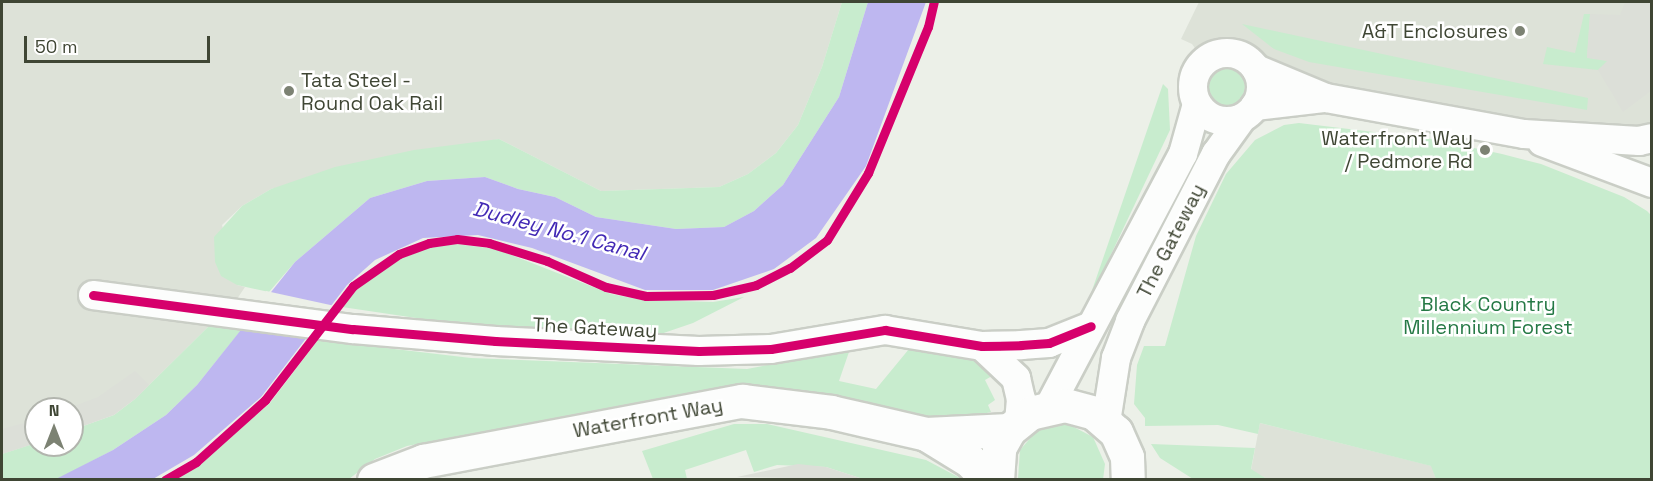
<!DOCTYPE html>
<html>
<head>
<meta charset="utf-8">
<style>
  body { margin:0 }
  #map { position:relative; width:1653px; height:481px; overflow:hidden; background:#ecf0e8; font-family:"Space Grotesk",sans-serif }
  div>[style] { position:absolute }
  .industrial>* { inset:0; background:#dde2d8 }
  .green>* { inset:0; background:#c8ecce }
  .round { border-radius:50% }
  .parking>* { inset:0; background:#dcdfd8 }
  .water>* { inset:0; background:#beb7f0 }
  .pier>* { inset:0; background:#ecf0e8 }
  .roads { filter:drop-shadow(2px 0 #cacec6) drop-shadow(-2px 0 #cacec6) drop-shadow(0 2px #cacec6) drop-shadow(0 -2px #cacec6) }
  .minor>* { height:28px; margin:-14px; padding:0 14px; transform-origin:14px; border-radius:14px; background:#fcfdfc }
  .minor>.ring { margin:-14px; padding:0; box-sizing:content-box; background:none; border:28px solid #fcfdfc; border-radius:50% }
  .tertiary>* { height:33px; margin:-16.5px; padding:0 16.5px; transform-origin:16.5px; border-radius:16.5px; background:#fcfdfc }
  .cycleway>* { height:9px; margin:-4.5px; padding:0 4.5px; transform-origin:4.5px; border-radius:4.5px; background:#d6006c }
  .dots>* { width:16px; height:16px; translate:-50% -50%; box-sizing:border-box; border:3px solid #fff; border-radius:50% }
  span { translate:-50% -50%; white-space:nowrap; text-align:center; line-height:1.15; -webkit-text-stroke:5px #fff; paint-order:stroke }
  .poi-label { font-size:20px; color:#3f4634 }
  .right { translate:-100% -50%; text-align:right }
  .left { translate:0 -50%; text-align:left }
  .street-label { font-size:20px; color:#3f4634 }
  .park-label { font-size:20px; color:#257945 }
  .water-label { font-size:21px; color:#4229b5; font-style:italic }
  .frame { position:absolute; inset:0; border:3px solid #3f4634; pointer-events:none }
  .north { position:absolute; left:24px; top:397px; width:60px; height:60px; box-sizing:border-box; background:#fff; border:2px solid #b2b5ae; border-radius:50%; rotate:0deg; font-size:16px; font-weight:700; line-height:24px; text-align:center; color:#3f4634 }
  .north::after { content:''; display:block; margin:auto; width:21px; height:27px; background:#7c8273; clip-path:polygon(50% 0,100% 100%,50% 72%,0 100%) }
  .scale { position:absolute; left:24px; top:36px; width:186px; height:27px; box-sizing:border-box; border:3px solid #3f4634; border-top:0; padding-left:8px; font-size:18px; line-height:21px; white-space:nowrap; color:#3f4634; -webkit-text-stroke:4px #fff; paint-order:stroke }
</style>
</head>
<body>
<div id="map">
  <div class="industrial">
    <i style="clip-path:polygon(2px 2px,842px 2px,822px 67px,798px 125px,776px 153px,748px 174px,719px 187px,601px 191px,499px 139px,271px 189px,242px 206px,222px 225px,237px 285px,245px 287px,219px 326px,210px 325px,135px 399px,72px 430px,72px 409px,36px 409px,36px 443px,2px 454px)"></i>
    <i style="clip-path:polygon(1199px 2px,1651px 2px,1651px 142px,1326px 98px,1234px 53px,1221px 53px,1204px 61px,1192px 44px,1181px 39px)"></i>
    <i style="clip-path:polygon(1260px 423px,1432px 466px,1436px 479px,1267px 479px,1251px 470px)"></i>
  </div>
  <div class="green">
    <i style="clip-path:polygon(842px 2px,868px 2px,839px 97px,783px 185px,754px 211px,724px 227px,676px 229px,596px 217px,555px 197px,518px 189px,485px 177px,427px 181px,370px 198px,295px 262px,269px 292px,237px 285px,221px 276px,215px 262px,214px 237px,242px 206px,271px 189px,335px 167px,414px 150px,499px 139px,601px 191px,719px 187px,748px 174px,776px 153px,798px 125px,822px 67px)"></i>
    <i style="clip-path:polygon(1584px 14px,1590px 14px,1587px 57px,1608px 61px,1598px 70px,1543px 64px,1547px 47px,1575px 53px)"></i>
    <i style="clip-path:polygon(1242px 24px,1588px 98px,1587px 110px,1309px 62px,1274px 49px)"></i>
    <i class="round" style="left:1205px;top:66px;width:40px;height:40px"></i>
    <i style="clip-path:polygon(1163px 84px,1168px 89px,1170px 130px,1087px 305px)"></i>
    <i style="clip-path:polygon(1299px 123px,1432px 139px,1502px 154px,1541px 164px,1624px 197px,1647px 211px,1652px 216px,1651px 479px,1436px 479px,1431px 466px,1260px 423px,1258px 434px,1218px 425px,1145px 426px,1145px 418px,1134px 404px,1137px 365px,1144px 346px,1165px 346px,1196px 236px,1226px 174px,1255px 140px,1284px 125px)"></i>
    <i style="clip-path:polygon(456px 244px,496px 249px,611px 294px,642px 300px,713px 302px,744px 297px,693px 323px,649px 338px,443px 322px,342px 307px,358px 288px,402px 258px,428px 248px)"></i>
    <i style="clip-path:polygon(210px 325px,242px 329px,197px 385px,166px 415px,113px 450px,58px 479px,2px 479px,2px 454px,36px 443px,72px 445px,72px 430px,114px 415px,135px 399px)"></i>
    <i style="clip-path:polygon(318px 340px,471px 358px,747px 369px,850px 349px,839px 381px,876px 389px,909px 349px,967px 357px,982px 365px,992px 376px,985px 380px,995px 400px,988px 405px,991px 412px,945px 423px,767px 390px,708px 389px,407px 446px,375px 459px,349px 479px,174px 480px,197px 467px,270px 403px)"></i>
    <i style="clip-path:polygon(734px 424px,767px 424px,926px 460px,962px 479px,863px 479px,826px 467px,777px 465px,754px 472px,746px 450px,685px 470px,687px 479px,653px 479px,642px 451px)"></i>
    <i style="clip-path:polygon(1053px 424px,1068px 424px,1093px 437px,1105px 464px,1103px 480px,1018px 479px,1020px 450px,1039px 428px)"></i>
    <i style="clip-path:polygon(1151px 444px,1255px 448px,1251px 469px,1267px 479px,1193px 479px,1160px 458px)"></i>
  </div>
  <div class="parking">
    <i style="clip-path:polygon(1625px 2px,1651px 3px,1652px 90px,1623px 112px,1598px 70px,1607px 61px,1587px 58px,1590px 14px,1620px 15px)"></i>
    <i style="clip-path:polygon(135px 371px,149px 385px,135px 399px,114px 415px,72px 430px,72px 409px,66px 409px,98px 397px)"></i>
    <i style="clip-path:polygon(36px 420px,36px 443px,2px 454px,2px 429px)"></i>
    <i style="clip-path:polygon(798px 464px,826px 467px,863px 479px,737px 477px)"></i>
  </div>
  <div class="water">
    <i style="clip-path:polygon(868px 2px,926px 2px,866px 166px,816px 238px,774px 269px,713px 290px,645px 290px,532px 248px,478px 235px,423px 238px,375px 260px,347px 285px,261px 397px,194px 455px,153px 479px,54px 480px,113px 450px,166px 415px,197px 385px,295px 262px,370px 198px,427px 181px,485px 177px,518px 189px,555px 197px,596px 217px,676px 229px,724px 227px,754px 211px,783px 185px,839px 97px)"></i>
  </div>
  <div class="pier">
    <i style="clip-path:polygon(266px 291px,335px 306px,310px 339px,238px 329px)"></i>
  </div>
  <div class="roads">
    <div class="minor">
      <i class="ring" style="left:1193px;top:53px;width:40px;height:40px"></i>
      <i style="left:1256px;top:69px;width:76px;rotate:22.5deg"></i>
      <i style="left:1326px;top:98px;width:201px;rotate:10.3deg"></i>
      <i style="left:1524px;top:134px;width:115px;rotate:3.5deg"></i>
      <i style="left:1639px;top:141px;width:13px;rotate:-13deg"></i>
      <i style="left:1255px;top:106px;width:69px;rotate:-6.6deg"></i>
      <i style="left:1542px;top:142px;width:117px;rotate:20.4deg"></i>
      <i style="left:93px;top:295px;width:262px;rotate:7.5deg"></i>
      <i style="left:353px;top:329px;width:143px;rotate:4.8deg"></i>
      <i style="left:495px;top:341px;width:204px;rotate:2.8deg"></i>
      <i style="left:699px;top:351px;width:72px;rotate:-1.6deg"></i>
      <i style="left:771px;top:349px;width:116px;rotate:-9.5deg"></i>
      <i style="left:885px;top:330px;width:98px;rotate:9.4deg"></i>
      <i style="left:982px;top:346px;width:39px;rotate:-1deg"></i>
      <i style="left:1021px;top:345px;width:28px;rotate:-4deg"></i>
      <i style="left:1049px;top:343px;width:45px;rotate:-22deg"></i>
      <i style="left:982px;top:346px;width:47px;rotate:43.3deg"></i>
      <i style="left:1016px;top:378px;width:22px;rotate:77deg"></i>
      <i style="left:1021px;top:399px;width:21px;rotate:95deg"></i>
      <i style="left:1050px;top:405px;width:284px;rotate:-62.1deg"></i>
      <i style="left:1183px;top:154px;width:52px;rotate:-74.4deg"></i>
      <i style="left:1106px;top:422px;width:65px;rotate:-81.1deg"></i>
      <i style="left:1116px;top:358px;width:40px;rotate:-69deg"></i>
      <i style="left:1130px;top:321px;width:188px;rotate:-62.8deg"></i>
      <i style="left:1216px;top:154px;width:44px;rotate:-54.2deg"></i>
    </div>
    <div class="tertiary">
      <i style="left:926px;top:434px;width:52px;rotate:31.5deg"></i>
      <i style="left:970px;top:461px;width:26px;rotate:47deg"></i>
      <i style="left:374px;top:480px;width:53px;rotate:-21.2deg"></i>
      <i style="left:423px;top:461px;width:325px;rotate:-10.7deg"></i>
      <i style="left:742px;top:401px;width:90px;rotate:7deg"></i>
      <i style="left:831px;top:412px;width:98px;rotate:13deg"></i>
      <i style="left:926px;top:434px;width:83px;rotate:-2.8deg"></i>
      <i style="left:997px;top:480px;width:32px;rotate:-86deg"></i>
      <i style="left:999px;top:448px;width:21px;rotate:-61deg"></i>
      <i style="left:1009px;top:430px;width:27px;rotate:-39deg"></i>
      <i style="left:1030px;top:413px;width:36px;rotate:-13deg"></i>
      <i style="left:1065px;top:405px;width:30px;rotate:15deg"></i>
      <i style="left:1094px;top:413px;width:29px;rotate:41deg"></i>
      <i style="left:1116px;top:432px;width:27px;rotate:66deg"></i>
      <i style="left:1127px;top:457px;width:23px;rotate:88deg"></i>
    </div>
  </div>
  <div class="cycleway">
    <i style="left:93px;top:295px;width:262px;rotate:7.5deg"></i>
    <i style="left:353px;top:329px;width:143px;rotate:4.8deg"></i>
    <i style="left:495px;top:341px;width:204px;rotate:2.8deg"></i>
    <i style="left:699px;top:351px;width:72px;rotate:-1.6deg"></i>
    <i style="left:771px;top:349px;width:116px;rotate:-9.5deg"></i>
    <i style="left:885px;top:330px;width:98px;rotate:9.4deg"></i>
    <i style="left:982px;top:346px;width:39px;rotate:-1deg"></i>
    <i style="left:1021px;top:345px;width:28px;rotate:-4deg"></i>
    <i style="left:1049px;top:343px;width:45px;rotate:-22deg"></i>
    <i style="left:165px;top:480px;width:36px;rotate:-30deg"></i>
    <i style="left:196px;top:462px;width:93px;rotate:-41.9deg"></i>
    <i style="left:265px;top:400px;width:144px;rotate:-52.3deg"></i>
    <i style="left:353px;top:286px;width:56px;rotate:-34.8deg"></i>
    <i style="left:399px;top:254px;width:32px;rotate:-20deg"></i>
    <i style="left:429px;top:243px;width:28px;rotate:-8deg"></i>
    <i style="left:457px;top:239px;width:32px;rotate:7deg"></i>
    <i style="left:489px;top:243px;width:61px;rotate:17.2deg"></i>
    <i style="left:547px;top:261px;width:64px;rotate:23.8deg"></i>
    <i style="left:606px;top:287px;width:41px;rotate:12.7deg"></i>
    <i style="left:646px;top:296px;width:67px;rotate:-0.9deg"></i>
    <i style="left:713px;top:295px;width:44px;rotate:-13.1deg"></i>
    <i style="left:756px;top:285px;width:38px;rotate:-27deg"></i>
    <i style="left:790px;top:268px;width:46px;rotate:-37.1deg"></i>
    <i style="left:827px;top:240px;width:79px;rotate:-58.5deg"></i>
    <i style="left:868px;top:173px;width:158px;rotate:-67.7deg"></i>
    <i style="left:928px;top:27px;width:26px;rotate:-77deg"></i>
  </div>
  <div class="dots">
    <i style="left:1520px;top:31px;background:#7c8273"></i>
    <i style="left:289px;top:91px;background:#7c8273"></i>
    <i style="left:1485px;top:150px;background:#7c8273"></i>
  </div>
  <div class="poi-label">
    <span class="right" style="left:1508px;top:31px">A&amp;T Enclosures</span>
    <span class="left" style="left:301px;top:92px">Tata Steel -<br>Round Oak Rail</span>
    <span class="right" style="left:1473px;top:150px">Waterfront Way<br>/ Pedmore Rd</span>
  </div>
  <div class="street-label">
    <span style="left:1171px;top:241px;rotate:-63deg">The Gateway</span>
    <span style="left:595px;top:328px;rotate:3deg">The Gateway</span>
    <span style="left:648px;top:418px;rotate:-10deg">Waterfront Way</span>
  </div>
  <div class="park-label">
    <span style="left:1488px;top:316px">Black Country<br>Millennium Forest</span>
  </div>
  <div class="water-label">
    <span style="left:559px;top:231px;rotate:15deg">Dudley No.1 Canal</span>
  </div>
  <div class="frame"></div>
  <div class="north">N</div>
  <div class="scale">50 m</div>
</div>
</body>
</html>
